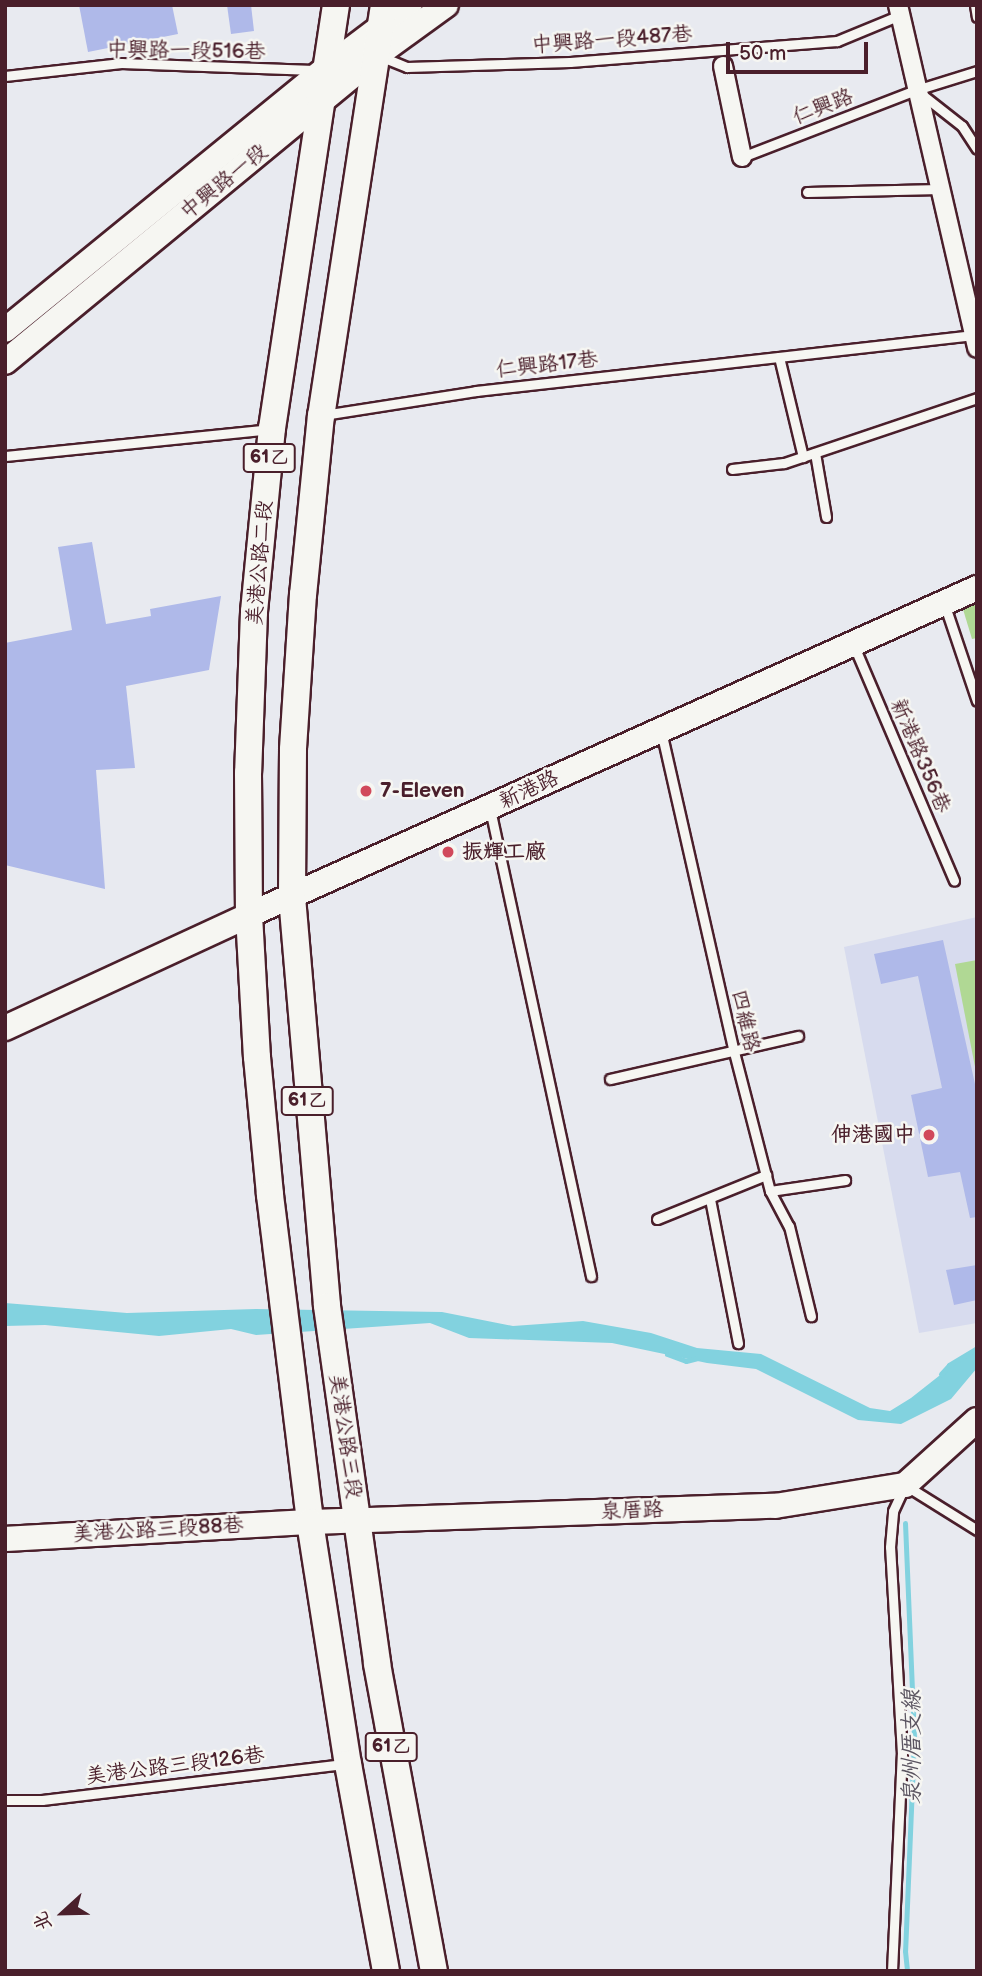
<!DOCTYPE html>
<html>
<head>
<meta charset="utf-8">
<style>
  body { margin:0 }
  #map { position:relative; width:982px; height:1976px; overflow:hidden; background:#e8eaf0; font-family:"Balsamiq Sans","LXGW WenKai TC",sans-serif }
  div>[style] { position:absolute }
  .built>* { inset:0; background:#d7dbee }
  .green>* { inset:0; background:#b0d894 }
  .water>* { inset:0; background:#82d2df }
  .stream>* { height:5px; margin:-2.5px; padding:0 2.5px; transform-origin:2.5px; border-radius:2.5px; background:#82d2df }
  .building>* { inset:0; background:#afb9e9 }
  .roads { filter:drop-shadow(2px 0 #4a1f2b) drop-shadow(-2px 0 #4a1f2b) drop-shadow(0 2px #4a1f2b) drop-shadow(0 -2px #4a1f2b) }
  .lane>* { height:9px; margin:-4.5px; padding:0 4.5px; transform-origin:4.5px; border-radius:4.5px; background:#f6f6f2 }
  .street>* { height:18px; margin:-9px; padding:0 9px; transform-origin:9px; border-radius:9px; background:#f6f6f2 }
  .secondary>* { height:24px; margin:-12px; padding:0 12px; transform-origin:12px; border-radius:12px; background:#f6f6f2 }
  .primary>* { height:26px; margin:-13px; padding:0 13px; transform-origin:13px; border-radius:13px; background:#f6f6f2 }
  .dots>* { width:19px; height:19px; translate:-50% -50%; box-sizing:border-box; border:4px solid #f6f6f2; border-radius:50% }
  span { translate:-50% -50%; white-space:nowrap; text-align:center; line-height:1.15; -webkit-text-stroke:5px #f6f6f2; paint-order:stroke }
  .shield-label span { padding:2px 5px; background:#f6f6f2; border:2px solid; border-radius:5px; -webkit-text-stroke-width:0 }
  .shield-label { font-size:19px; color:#4a1f2b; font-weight:700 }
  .street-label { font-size:21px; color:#4a1f2b }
  .poi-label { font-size:21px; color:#4a1f2b; font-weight:700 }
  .left { translate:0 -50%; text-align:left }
  .right { translate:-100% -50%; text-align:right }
  .water-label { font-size:23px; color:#5b5561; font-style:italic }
  .frame { position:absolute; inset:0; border:7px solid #4a1f2b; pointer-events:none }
  .north { position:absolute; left:28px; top:1878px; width:70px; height:70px; -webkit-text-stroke:5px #f6f6f2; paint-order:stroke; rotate:248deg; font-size:19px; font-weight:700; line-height:28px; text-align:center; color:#4a1f2b }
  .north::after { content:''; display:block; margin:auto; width:24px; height:32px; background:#4a1f2b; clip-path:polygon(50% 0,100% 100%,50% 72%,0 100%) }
  .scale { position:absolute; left:726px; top:42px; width:142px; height:32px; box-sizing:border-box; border:4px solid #4a1f2b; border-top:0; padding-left:9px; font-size:21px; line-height:24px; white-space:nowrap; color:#4a1f2b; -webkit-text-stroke:5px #f6f6f2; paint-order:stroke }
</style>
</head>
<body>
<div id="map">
  <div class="built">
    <i style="clip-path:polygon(977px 917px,977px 1323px,919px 1333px,844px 947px)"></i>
  </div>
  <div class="green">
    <i style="clip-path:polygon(977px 601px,977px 638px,972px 639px,962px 606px)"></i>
    <i style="clip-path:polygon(977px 960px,977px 1077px,955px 964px)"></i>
  </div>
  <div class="water">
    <i style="clip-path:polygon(5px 1303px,127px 1313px,256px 1309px,442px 1312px,513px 1326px,583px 1321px,651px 1333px,697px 1348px,761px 1354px,870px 1408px,890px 1411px,911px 1398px,977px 1346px,977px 1368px,951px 1399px,901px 1424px,858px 1420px,756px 1369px,707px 1363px,612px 1343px,469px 1338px,430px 1323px,256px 1335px,231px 1329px,159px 1336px,45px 1325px,5px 1326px)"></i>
  </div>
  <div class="stream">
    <i style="left:667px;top:1354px;width:20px;rotate:20deg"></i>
    <i style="left:686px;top:1361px;width:12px;rotate:-14deg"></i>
    <i style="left:941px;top:1374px;width:12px;rotate:-48deg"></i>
    <i style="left:949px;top:1365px;width:33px;rotate:-31deg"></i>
    <i style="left:905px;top:1523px;width:215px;rotate:87.6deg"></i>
    <i style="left:914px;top:1738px;width:213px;rotate:92.4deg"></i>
    <i style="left:905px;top:1951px;width:20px;rotate:84deg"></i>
  </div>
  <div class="building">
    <i style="clip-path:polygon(79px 5px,172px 5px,178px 34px,88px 52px)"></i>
    <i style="clip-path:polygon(227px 5px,251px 5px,254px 31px,231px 34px)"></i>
    <i style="clip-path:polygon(92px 542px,106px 624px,151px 616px,150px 609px,221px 596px,209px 670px,126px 686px,135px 768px,96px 770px,105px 889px,5px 865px,5px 643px,72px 630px,58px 547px)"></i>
    <i style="clip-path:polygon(943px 940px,977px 1093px,977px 1217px,970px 1218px,960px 1172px,928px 1177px,911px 1095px,942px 1088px,918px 976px,881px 984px,874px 954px)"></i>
    <i style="clip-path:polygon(977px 1265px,977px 1300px,954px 1305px,946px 1270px)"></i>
  </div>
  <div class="roads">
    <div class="lane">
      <i style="left:975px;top:5px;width:12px;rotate:81deg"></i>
      <i style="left:382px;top:57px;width:27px;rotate:22deg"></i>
      <i style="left:407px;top:67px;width:163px;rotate:-1.8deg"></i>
      <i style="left:570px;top:62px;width:268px;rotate:-4.5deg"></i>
      <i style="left:837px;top:41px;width:68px;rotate:-22.4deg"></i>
      <i style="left:5px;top:76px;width:117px;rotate:-6.4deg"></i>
      <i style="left:121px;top:63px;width:193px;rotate:2.1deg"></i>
      <i style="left:920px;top:93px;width:53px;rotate:38.2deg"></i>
      <i style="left:962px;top:126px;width:27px;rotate:57deg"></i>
      <i style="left:742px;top:157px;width:186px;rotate:-21.1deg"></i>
      <i style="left:916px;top:90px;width:64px;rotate:-17.3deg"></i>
      <i style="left:807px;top:192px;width:133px;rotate:-1.3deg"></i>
      <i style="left:779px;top:357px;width:103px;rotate:76.5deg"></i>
      <i style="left:323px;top:415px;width:155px;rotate:-8.9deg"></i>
      <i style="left:476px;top:391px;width:501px;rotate:-6.42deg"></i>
      <i style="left:815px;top:453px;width:65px;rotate:80.2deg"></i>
      <i style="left:5px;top:456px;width:266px;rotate:-5.8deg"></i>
      <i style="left:732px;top:469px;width:52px;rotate:-6.6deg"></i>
      <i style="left:784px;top:463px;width:204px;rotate:-18.6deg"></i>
      <i style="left:945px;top:606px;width:100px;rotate:71.4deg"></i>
      <i style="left:854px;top:646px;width:255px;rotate:66.9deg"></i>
      <i style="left:661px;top:731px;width:329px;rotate:77.2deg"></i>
      <i style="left:734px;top:1052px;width:144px;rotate:75.5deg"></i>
      <i style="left:770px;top:1191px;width:40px;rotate:62deg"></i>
      <i style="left:789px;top:1226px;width:93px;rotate:76.3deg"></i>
      <i style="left:490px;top:809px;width:478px;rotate:77.8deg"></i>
      <i style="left:610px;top:1079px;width:193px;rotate:-12.9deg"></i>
      <i style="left:770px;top:1191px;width:76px;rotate:-8.3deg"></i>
      <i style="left:710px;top:1199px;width:147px;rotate:79deg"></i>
      <i style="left:657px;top:1219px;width:118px;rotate:-22deg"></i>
      <i style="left:5px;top:1800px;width:37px"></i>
      <i style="left:42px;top:1800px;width:306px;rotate:-6.8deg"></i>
      <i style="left:892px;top:1971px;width:217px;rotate:-87.4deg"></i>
      <i style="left:902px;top:1754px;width:207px;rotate:-93.3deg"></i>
      <i style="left:890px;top:1547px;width:36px;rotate:-85deg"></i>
      <i style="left:893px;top:1511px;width:29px;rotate:-65deg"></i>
      <i style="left:905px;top:1485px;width:85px;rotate:32deg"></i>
    </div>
    <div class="street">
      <i style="left:898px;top:5px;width:352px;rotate:77deg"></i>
      <i style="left:723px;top:66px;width:93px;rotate:78.2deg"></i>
    </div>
    <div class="secondary">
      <i style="left:5px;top:330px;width:413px;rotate:-39.2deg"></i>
      <i style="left:325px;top:69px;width:106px;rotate:-37deg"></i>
      <i style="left:5px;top:362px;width:482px;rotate:-39.5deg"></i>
      <i style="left:377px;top:55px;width:85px;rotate:-35.9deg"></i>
      <i style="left:5px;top:1028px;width:269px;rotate:-24.8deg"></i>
      <i style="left:249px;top:915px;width:798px;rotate:-24.19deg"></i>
      <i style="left:5px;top:1539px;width:305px;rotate:-3.2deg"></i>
      <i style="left:310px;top:1522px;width:465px;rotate:-2deg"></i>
      <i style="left:775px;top:1506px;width:132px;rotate:-9.2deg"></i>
      <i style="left:905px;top:1485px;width:97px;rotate:-42.1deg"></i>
    </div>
    <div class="primary">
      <i style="left:336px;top:5px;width:428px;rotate:98.6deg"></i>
      <i style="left:272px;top:428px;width:185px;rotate:95.6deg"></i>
      <i style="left:254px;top:612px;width:161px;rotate:92.1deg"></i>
      <i style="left:248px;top:773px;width:142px;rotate:89.6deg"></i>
      <i style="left:249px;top:915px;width:142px;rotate:86.8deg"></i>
      <i style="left:257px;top:1057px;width:139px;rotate:84.6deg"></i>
      <i style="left:270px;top:1195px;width:329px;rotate:83deg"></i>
      <i style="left:310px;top:1522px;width:245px;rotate:81.1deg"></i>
      <i style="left:348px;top:1764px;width:210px;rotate:79.6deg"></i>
      <i style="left:384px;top:5px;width:415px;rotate:98.7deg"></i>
      <i style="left:321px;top:415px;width:180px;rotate:95.7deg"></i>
      <i style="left:303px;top:594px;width:156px;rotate:93.7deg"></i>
      <i style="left:293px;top:750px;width:147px;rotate:90.4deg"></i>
      <i style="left:292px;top:897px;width:410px;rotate:85.1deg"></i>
      <i style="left:327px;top:1306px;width:361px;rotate:82deg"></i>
      <i style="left:377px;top:1664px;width:312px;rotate:79.5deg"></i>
    </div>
  </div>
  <div class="dots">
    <i style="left:366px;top:791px;background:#d1495b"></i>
    <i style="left:448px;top:852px;background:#d1495b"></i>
    <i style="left:929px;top:1135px;background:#d1495b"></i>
  </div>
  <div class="shield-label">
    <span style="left:269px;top:458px">61乙</span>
    <span style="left:307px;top:1101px">61乙</span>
    <span style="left:391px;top:1747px">61乙</span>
  </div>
  <div class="street-label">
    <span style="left:612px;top:40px;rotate:-4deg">中興路一段487巷</span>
    <span style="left:186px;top:51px;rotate:1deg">中興路一段516巷</span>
    <span style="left:823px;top:107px;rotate:-21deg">仁興路</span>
    <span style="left:224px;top:182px;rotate:-39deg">中興路一段</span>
    <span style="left:547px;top:365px;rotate:-6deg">仁興路17巷</span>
    <span style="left:260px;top:563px;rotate:-85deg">美港公路二段</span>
    <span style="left:920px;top:756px;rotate:67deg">新港路356巷</span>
    <span style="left:529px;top:790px;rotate:-25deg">新港路</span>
    <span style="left:745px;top:1021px;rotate:77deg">四維路</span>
    <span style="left:345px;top:1436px;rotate:82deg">美港公路三段</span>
    <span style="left:632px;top:1511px;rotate:-2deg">泉厝路</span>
    <span style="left:158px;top:1530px;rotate:-3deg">美港公路三段88巷</span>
    <span style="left:175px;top:1766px;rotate:-7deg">美港公路三段126巷</span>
  </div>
  <div class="poi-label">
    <span class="left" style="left:380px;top:791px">7-Eleven</span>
    <span class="left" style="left:462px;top:852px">振輝工廠</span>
    <span class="right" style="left:915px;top:1135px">伸港國中</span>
  </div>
  <div class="water-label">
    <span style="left:912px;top:1747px;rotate:-90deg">泉州厝支線</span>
  </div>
  <div class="frame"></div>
  <div class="north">北</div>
  <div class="scale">50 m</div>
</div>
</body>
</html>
